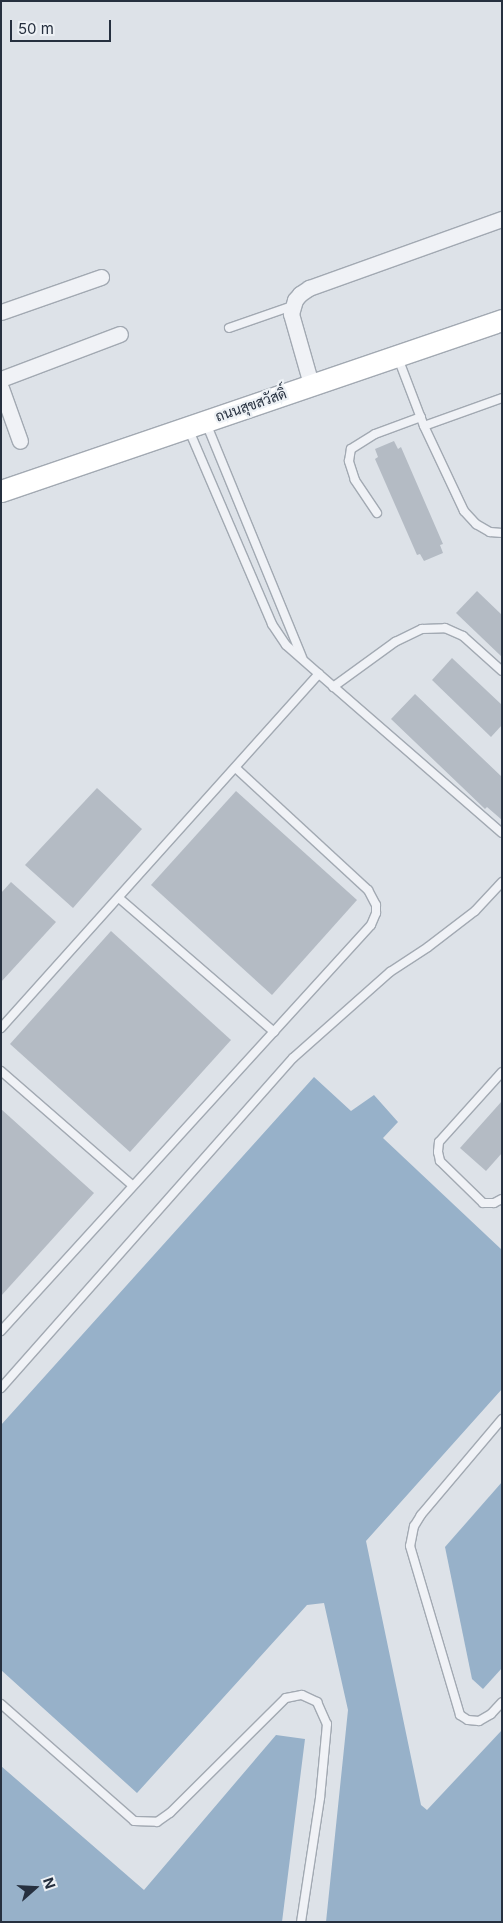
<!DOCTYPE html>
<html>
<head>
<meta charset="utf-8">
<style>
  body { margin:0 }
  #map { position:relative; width:503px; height:1923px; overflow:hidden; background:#dde2e8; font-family:Inter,Sarabun,sans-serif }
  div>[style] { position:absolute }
  .water>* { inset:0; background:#97b1c9 }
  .building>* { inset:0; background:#b4bbc4 }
  .roads { filter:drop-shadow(1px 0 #a2a9b2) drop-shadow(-1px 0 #a2a9b2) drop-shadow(0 1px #a2a9b2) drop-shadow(0 -1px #a2a9b2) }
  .service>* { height:8px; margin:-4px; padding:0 4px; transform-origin:4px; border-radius:4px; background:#f0f2f6 }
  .minor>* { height:15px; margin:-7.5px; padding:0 7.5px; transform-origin:7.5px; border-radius:7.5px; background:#f0f2f6 }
  .secondary>* { height:21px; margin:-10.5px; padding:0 10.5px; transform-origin:10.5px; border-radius:10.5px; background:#fff }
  span { translate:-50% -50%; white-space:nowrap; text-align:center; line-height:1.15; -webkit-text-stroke:4.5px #edf1f5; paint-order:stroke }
  .street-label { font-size:14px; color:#26303f }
  .frame { position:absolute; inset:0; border:2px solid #26303f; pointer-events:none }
  .north { position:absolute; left:10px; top:1863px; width:50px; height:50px; -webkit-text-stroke:4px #edf1f5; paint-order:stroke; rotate:71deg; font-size:14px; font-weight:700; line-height:20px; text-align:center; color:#26303f }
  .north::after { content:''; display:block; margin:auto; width:18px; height:22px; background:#26303f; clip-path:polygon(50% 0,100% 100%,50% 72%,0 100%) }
  .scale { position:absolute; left:10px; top:20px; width:101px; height:22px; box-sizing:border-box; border:2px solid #26303f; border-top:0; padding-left:6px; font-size:15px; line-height:18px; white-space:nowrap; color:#26303f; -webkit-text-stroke:4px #edf1f5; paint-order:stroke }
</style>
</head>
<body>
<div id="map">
  <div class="water">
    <i style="clip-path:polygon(314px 1077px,351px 1111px,374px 1095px,398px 1122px,383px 1138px,502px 1250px,502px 1389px,366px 1541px,421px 1805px,427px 1810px,502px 1730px,502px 1922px,326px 1922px,348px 1710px,324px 1603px,307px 1605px,137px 1793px,1px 1670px,1px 1425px)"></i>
    <i style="clip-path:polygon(502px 1482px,502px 1668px,483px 1689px,472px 1679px,445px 1547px)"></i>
    <i style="clip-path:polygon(276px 1735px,305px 1739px,282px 1922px,1px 1922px,1px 1766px,144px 1890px)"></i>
  </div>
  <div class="building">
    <i style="clip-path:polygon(394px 441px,398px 449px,401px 447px,443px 544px,440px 545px,443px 553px,424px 561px,420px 554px,417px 555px,375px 459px,378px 457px,375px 449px)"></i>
    <i style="clip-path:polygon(477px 591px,502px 615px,502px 657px,456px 613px)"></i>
    <i style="clip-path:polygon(452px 658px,502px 705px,502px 725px,491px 737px,432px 680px)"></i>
    <i style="clip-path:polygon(415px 694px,502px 777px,502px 820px,487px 807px,485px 809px,391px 719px)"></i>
    <i style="clip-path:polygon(97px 788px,142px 829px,73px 908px,25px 865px)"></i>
    <i style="clip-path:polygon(236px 791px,357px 900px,272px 995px,151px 885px)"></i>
    <i style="clip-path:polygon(11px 882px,56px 922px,1px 982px,1px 893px)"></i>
    <i style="clip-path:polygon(111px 931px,231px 1040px,130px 1152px,10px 1044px)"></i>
    <i style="clip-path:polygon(502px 1101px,502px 1153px,486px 1171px,460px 1148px)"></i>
    <i style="clip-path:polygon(1px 1109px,94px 1193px,1px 1296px)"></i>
  </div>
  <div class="roads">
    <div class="service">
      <i style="left:229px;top:328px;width:67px;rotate:-19.2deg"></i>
      <i style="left:398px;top:358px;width:73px;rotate:69.1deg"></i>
      <i style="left:424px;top:426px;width:94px;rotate:64.8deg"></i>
      <i style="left:464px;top:511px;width:18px;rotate:47deg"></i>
      <i style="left:476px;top:524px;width:16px;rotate:30deg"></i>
      <i style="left:490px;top:532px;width:12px;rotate:5deg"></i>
      <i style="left:206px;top:423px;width:253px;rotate:67.7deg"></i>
      <i style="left:424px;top:426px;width:83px;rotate:-19.7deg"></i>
      <i style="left:377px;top:513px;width:40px;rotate:-124deg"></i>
      <i style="left:355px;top:480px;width:20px;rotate:-108deg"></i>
      <i style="left:349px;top:461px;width:12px;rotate:-81deg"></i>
      <i style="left:351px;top:449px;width:28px;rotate:-32deg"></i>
      <i style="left:375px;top:434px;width:49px;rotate:-20.3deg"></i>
      <i style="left:319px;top:674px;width:242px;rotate:41deg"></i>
      <i style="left:333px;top:687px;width:77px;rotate:-36deg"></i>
      <i style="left:395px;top:642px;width:30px;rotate:-26deg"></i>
      <i style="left:422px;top:629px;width:23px;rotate:-2deg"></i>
      <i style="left:445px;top:628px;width:20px;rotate:24deg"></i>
      <i style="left:463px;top:636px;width:52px;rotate:41.9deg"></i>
      <i style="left:119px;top:898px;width:205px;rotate:40.8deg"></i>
      <i style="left:1px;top:1028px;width:476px;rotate:-48.1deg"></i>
      <i style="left:319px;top:674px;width:44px;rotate:-138.7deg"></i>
      <i style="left:286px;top:645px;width:25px;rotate:-124deg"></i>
      <i style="left:272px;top:624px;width:213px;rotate:-113.2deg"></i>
      <i style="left:1px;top:1071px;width:174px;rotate:41deg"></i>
      <i style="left:502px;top:1072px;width:94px;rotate:132deg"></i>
      <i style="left:439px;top:1142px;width:10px;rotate:96deg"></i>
      <i style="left:438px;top:1152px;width:9px;rotate:77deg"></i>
      <i style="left:440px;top:1161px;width:60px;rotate:44.3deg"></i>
      <i style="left:483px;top:1203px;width:11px"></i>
      <i style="left:494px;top:1203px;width:9px;rotate:-27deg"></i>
      <i style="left:1px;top:1331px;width:549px;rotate:-47.66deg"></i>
      <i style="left:371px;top:925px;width:13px;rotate:-67deg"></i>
      <i style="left:376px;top:913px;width:8px;rotate:-90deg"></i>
      <i style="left:376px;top:905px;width:17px;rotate:-118deg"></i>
      <i style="left:368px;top:890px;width:180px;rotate:-137.3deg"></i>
      <i style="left:1px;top:1388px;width:441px;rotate:-48.5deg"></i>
      <i style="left:293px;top:1058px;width:130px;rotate:-41.6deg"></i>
      <i style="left:390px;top:972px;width:45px;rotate:-33.3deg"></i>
      <i style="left:428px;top:947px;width:59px;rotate:-37.5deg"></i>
      <i style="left:475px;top:911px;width:40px;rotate:-47deg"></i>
      <i style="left:502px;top:1419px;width:126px;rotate:130.2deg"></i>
      <i style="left:421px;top:1515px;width:13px;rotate:122deg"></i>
      <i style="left:414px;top:1526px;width:20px;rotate:101deg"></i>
      <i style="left:410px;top:1546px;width:176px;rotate:73.5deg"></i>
      <i style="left:460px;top:1715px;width:9px;rotate:32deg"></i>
      <i style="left:468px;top:1720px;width:11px;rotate:5deg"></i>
      <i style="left:479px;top:1721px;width:14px;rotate:-30deg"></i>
      <i style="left:491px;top:1714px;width:16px;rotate:-47deg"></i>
      <i style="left:1px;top:1704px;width:177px;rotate:41.3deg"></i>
      <i style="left:134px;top:1821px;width:23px;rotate:2deg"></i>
      <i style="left:157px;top:1822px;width:16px;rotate:-35deg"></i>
      <i style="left:170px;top:1813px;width:163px;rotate:-44.8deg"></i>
      <i style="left:286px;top:1698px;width:16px;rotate:-11deg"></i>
      <i style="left:302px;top:1695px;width:17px;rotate:25deg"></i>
      <i style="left:317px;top:1702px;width:24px;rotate:66deg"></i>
      <i style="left:327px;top:1724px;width:74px;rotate:95.4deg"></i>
      <i style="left:320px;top:1798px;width:125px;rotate:98.7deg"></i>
    </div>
    <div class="minor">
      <i style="left:1px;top:312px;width:106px;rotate:-19.3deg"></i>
      <i style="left:1px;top:379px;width:127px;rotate:-20.7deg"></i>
      <i style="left:311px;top:384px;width:73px;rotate:-105.9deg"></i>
      <i style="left:291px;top:314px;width:15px;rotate:-74deg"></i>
      <i style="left:295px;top:300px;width:8px;rotate:-50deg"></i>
      <i style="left:300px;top:294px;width:11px;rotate:-34deg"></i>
      <i style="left:309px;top:288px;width:205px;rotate:-19.7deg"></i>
      <i style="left:1px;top:388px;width:56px;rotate:70.3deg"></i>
    </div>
    <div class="secondary">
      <i style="left:1px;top:491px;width:529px;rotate:-18.85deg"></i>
    </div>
  </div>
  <div class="street-label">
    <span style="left:251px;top:405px;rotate:-19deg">ถนนสุขสวัสดิ์</span>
  </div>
  <div class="frame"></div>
  <div class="north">N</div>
  <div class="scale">50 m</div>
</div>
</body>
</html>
